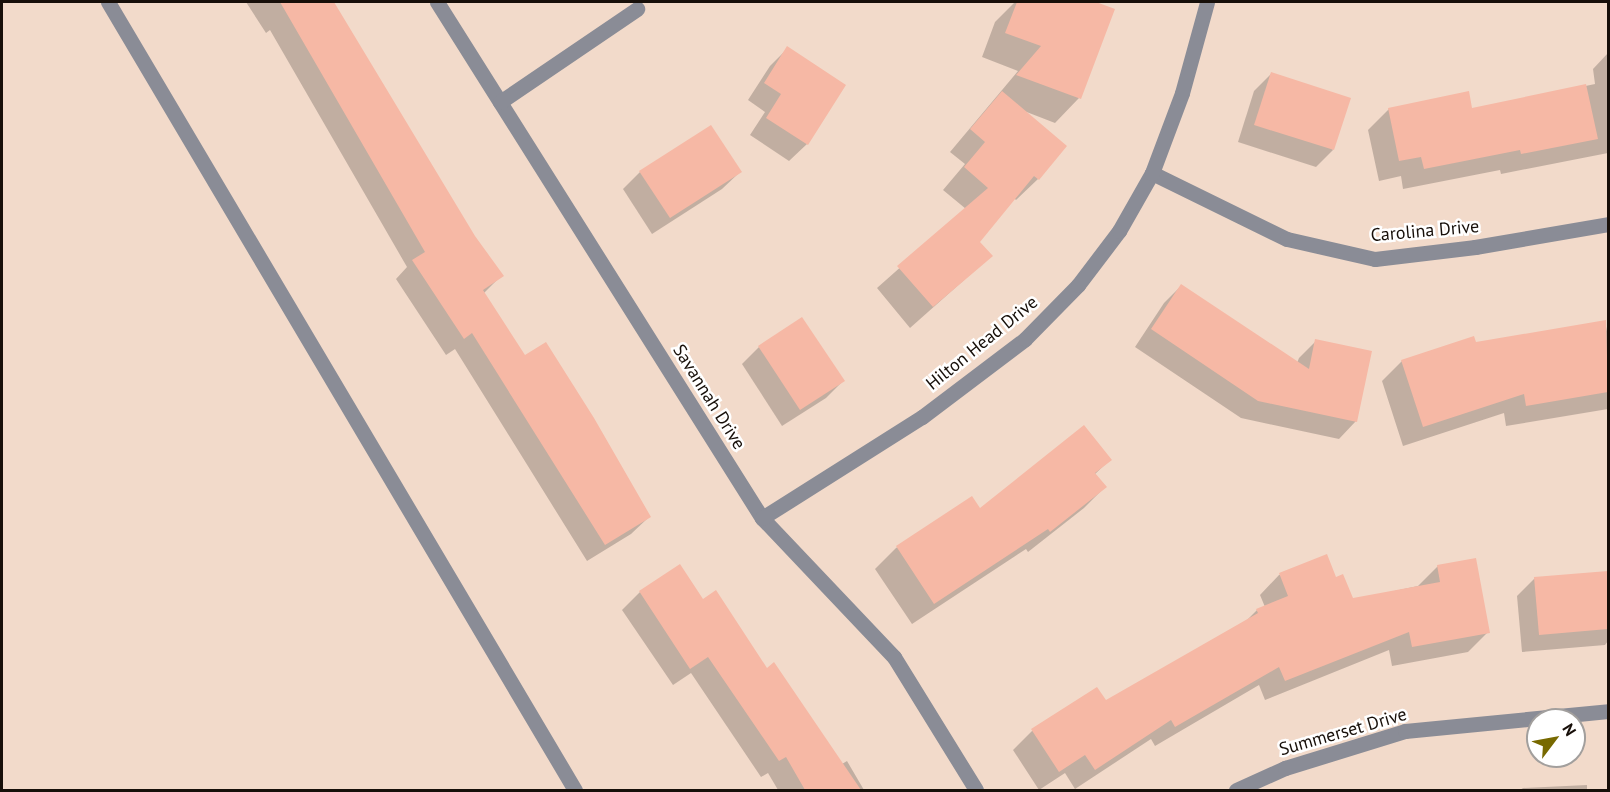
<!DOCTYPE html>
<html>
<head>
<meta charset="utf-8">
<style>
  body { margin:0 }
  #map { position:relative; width:1610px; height:792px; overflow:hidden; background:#f2daca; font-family:"PT Sans",sans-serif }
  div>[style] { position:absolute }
  .shadow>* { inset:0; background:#0003 }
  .building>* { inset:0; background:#f6b8a5 }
  .lane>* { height:15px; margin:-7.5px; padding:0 7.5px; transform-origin:7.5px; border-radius:7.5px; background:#8a8c96 }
  .street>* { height:15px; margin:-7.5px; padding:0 7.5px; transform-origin:7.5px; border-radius:7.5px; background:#8a8c96 }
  span { translate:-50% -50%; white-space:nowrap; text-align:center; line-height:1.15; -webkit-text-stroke:5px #fff; paint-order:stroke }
  .street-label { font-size:18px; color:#170f09 }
  .frame { position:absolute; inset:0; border:3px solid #170f09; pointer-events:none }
  .north { position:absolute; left:1526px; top:708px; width:60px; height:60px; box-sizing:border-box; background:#fff; border:2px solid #a29f9d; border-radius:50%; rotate:58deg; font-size:16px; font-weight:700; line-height:24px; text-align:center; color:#170f09 }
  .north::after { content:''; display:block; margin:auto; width:21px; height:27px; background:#776900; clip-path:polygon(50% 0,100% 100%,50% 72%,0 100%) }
</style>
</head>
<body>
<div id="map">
  <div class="shadow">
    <i style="clip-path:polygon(246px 2px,331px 2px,474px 237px,502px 275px,483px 294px,525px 357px,649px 517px,631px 534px,587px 561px,455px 349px,446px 355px,396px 279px,407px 267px,270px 30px,266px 33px)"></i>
    <i style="clip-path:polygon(1015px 2px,1038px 4px,1040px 2px,1091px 2px,1113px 10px,1079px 98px,1055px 123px,1024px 111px,1038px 179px,1016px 200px,1014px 198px,978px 242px,991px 256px,910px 328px,877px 288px,966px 209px,943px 190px,965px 164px,950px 152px,1018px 71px,982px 57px,995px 22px)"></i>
    <i style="clip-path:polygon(788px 48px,807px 144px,789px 161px,750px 135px,765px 112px,748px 100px,770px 66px)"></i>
    <i style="clip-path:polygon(1608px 53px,1608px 153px,1501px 174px,1500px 170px,1403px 189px,1401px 176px,1379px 181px,1368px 130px,1389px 109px,1471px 110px,1595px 84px,1593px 69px)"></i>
    <i style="clip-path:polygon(1271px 74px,1333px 150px,1316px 167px,1238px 142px,1254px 91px)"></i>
    <i style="clip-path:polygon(640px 172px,740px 172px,722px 189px,652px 234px,623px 189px)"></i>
    <i style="clip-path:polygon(1181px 286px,1297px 363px,1299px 358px,1316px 341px,1356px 421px,1339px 439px,1241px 418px,1135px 347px,1164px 303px)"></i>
    <i style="clip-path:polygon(1605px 322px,1608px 336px,1608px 409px,1506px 426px,1504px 413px,1403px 446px,1382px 381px,1402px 361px,1475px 343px)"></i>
    <i style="clip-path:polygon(759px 347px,843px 381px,826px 398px,782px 426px,742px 364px)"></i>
    <i style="clip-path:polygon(1110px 460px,1095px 474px,1105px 487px,1084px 508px,1028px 552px,1026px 549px,912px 624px,875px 569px,896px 548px,971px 498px,979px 510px)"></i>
    <i style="clip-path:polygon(1326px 556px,1335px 579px,1352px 600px,1418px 586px,1438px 566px,1488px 632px,1468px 652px,1392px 666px,1389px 650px,1265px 700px,1259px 685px,1155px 746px,1151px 739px,1075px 789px,1065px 773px,1039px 790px,1013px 750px,1032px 731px,1105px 702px,1245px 622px,1257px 610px,1265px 607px,1260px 595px,1279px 575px)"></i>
    <i style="clip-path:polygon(679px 566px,703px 601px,766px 670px,842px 764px,847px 761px,864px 790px,778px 790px,768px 773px,761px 777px,691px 673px,673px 685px,622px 610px,640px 592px)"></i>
    <i style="clip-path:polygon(1608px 572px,1608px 641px,1605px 645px,1522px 652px,1517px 596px,1535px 578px)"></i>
    <i style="clip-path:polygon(1587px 785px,1587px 790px,1520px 790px,1523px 788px)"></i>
  </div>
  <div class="building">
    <i style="clip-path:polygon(280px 2px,334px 2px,475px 236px,504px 276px,483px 290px,525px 355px,546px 342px,594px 418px,651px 517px,605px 545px,472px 333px,464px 339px,412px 260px,425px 252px)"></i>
    <i style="clip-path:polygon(1017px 2px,1096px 2px,1115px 9px,1081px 99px,1016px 75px,1041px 46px,1005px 33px)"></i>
    <i style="clip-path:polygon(787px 46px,846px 85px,808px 145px,766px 118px,781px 94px,764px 83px)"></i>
    <i style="clip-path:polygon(1271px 72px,1351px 98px,1334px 150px,1254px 125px)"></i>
    <i style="clip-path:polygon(1586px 84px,1598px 139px,1521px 154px,1520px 150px,1424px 169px,1421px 157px,1399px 161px,1388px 108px,1469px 91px,1472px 108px)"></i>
    <i style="clip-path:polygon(1002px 91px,1067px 146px,1039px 180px,1034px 176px,980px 242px,993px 256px,933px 307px,897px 266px,988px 188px,964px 167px,985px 142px,970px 129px)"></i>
    <i style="clip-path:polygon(711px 125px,742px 172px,670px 218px,639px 171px)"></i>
    <i style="clip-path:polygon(1181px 284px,1309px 369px,1315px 339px,1372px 351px,1357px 422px,1258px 401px,1151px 329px)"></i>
    <i style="clip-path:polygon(802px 317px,845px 381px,800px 410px,758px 346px)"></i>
    <i style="clip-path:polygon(1606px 320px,1608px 392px,1526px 406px,1524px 394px,1423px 427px,1401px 360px,1474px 336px,1476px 342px)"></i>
    <i style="clip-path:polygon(1084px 425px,1112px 460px,1095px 473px,1107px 487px,1050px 532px,1048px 529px,934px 604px,896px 546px,972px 496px,980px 508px)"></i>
    <i style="clip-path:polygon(1327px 554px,1336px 577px,1343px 574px,1353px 598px,1440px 582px,1437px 565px,1476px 558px,1490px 633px,1412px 647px,1409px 632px,1285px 681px,1279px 667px,1175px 727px,1171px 720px,1095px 770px,1085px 755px,1059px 772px,1031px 729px,1097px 687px,1106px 700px,1258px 613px,1256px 609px,1288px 596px,1279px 573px)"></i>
    <i style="clip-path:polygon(680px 564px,703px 599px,716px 590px,767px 668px,774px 662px,861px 790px,805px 790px,786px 757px,779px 761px,708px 657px,690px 669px,639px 591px)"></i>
    <i style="clip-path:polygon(1608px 571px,1608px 629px,1539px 635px,1534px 577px)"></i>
  </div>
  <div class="lane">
    <i style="left:108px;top:2px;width:916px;rotate:59.35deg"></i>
  </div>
  <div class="street">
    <i style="left:437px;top:2px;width:610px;rotate:57.8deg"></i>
    <i style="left:762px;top:518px;width:192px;rotate:46.5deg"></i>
    <i style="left:894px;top:657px;width:156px;rotate:58.3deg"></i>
    <i style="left:500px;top:102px;width:166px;rotate:-34.2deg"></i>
    <i style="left:1152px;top:173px;width:150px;rotate:26.1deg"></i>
    <i style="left:1287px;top:239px;width:90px;rotate:12.8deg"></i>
    <i style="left:1375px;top:259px;width:101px;rotate:-6.8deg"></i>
    <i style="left:1475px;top:247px;width:135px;rotate:-9.8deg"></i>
    <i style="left:762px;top:518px;width:189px;rotate:-32.3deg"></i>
    <i style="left:922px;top:417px;width:129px;rotate:-37.1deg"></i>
    <i style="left:1025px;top:339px;width:76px;rotate:-45.5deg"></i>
    <i style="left:1078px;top:285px;width:68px;rotate:-52.8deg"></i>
    <i style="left:1119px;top:231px;width:67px;rotate:-60.4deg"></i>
    <i style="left:1152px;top:173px;width:85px;rotate:-69.4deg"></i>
    <i style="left:1182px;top:93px;width:94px;rotate:-74.6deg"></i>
    <i style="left:1236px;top:790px;width:54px;rotate:-24.2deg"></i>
    <i style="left:1285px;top:768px;width:126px;rotate:-17.1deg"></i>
    <i style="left:1405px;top:731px;width:204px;rotate:-5.6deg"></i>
  </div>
  <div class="street-label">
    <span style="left:1425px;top:231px;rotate:-5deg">Carolina Drive</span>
    <span style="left:982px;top:343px;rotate:-39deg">Hilton Head Drive</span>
    <span style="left:709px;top:397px;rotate:58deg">Savannah Drive</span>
    <span style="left:1343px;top:732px;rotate:-16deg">Summerset Drive</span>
  </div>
  <div class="frame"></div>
  <div class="north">N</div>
</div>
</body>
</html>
